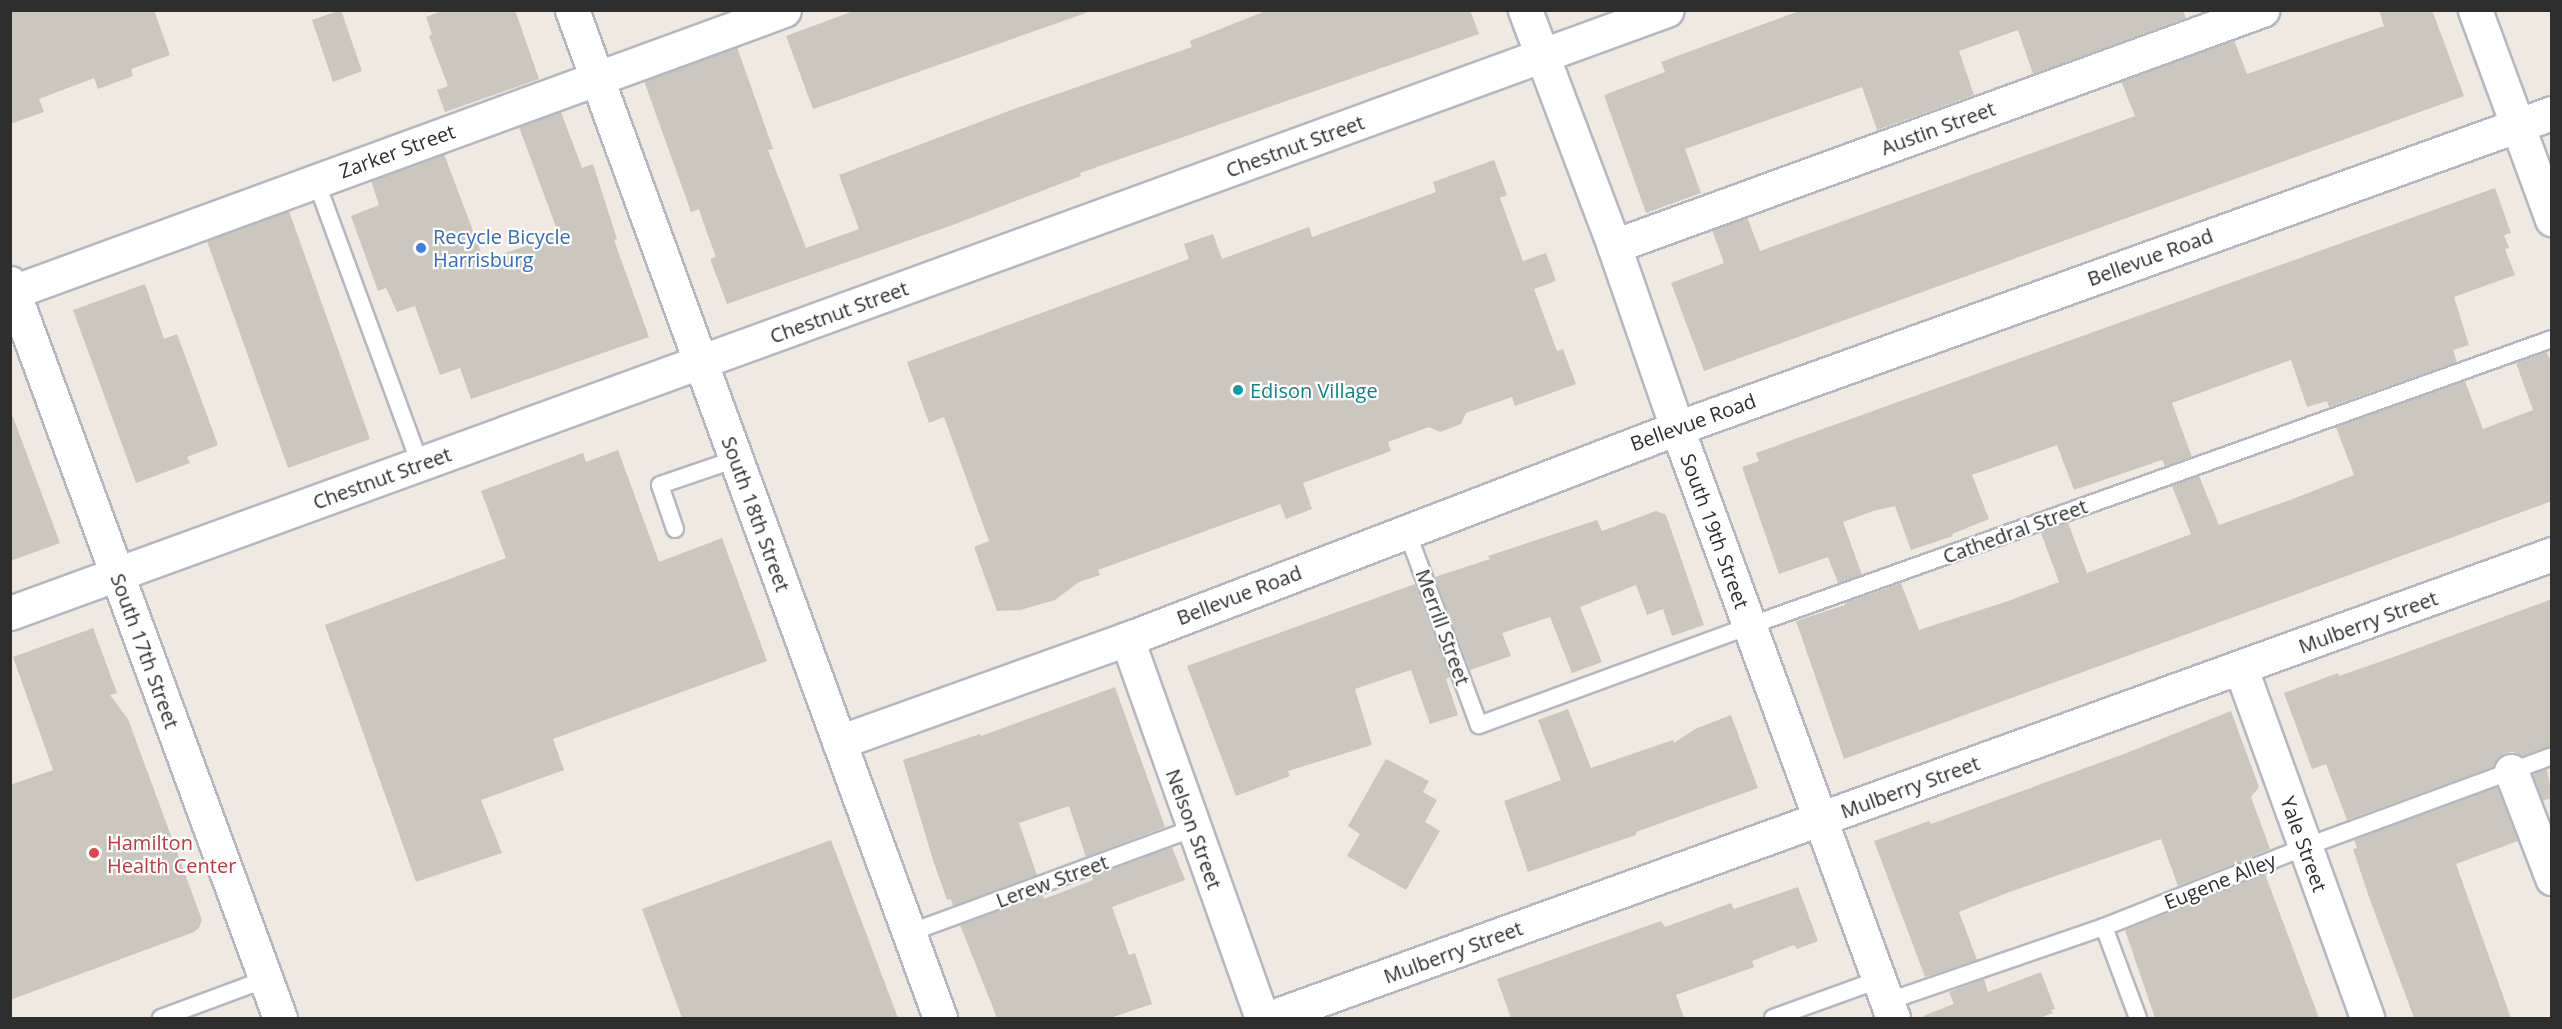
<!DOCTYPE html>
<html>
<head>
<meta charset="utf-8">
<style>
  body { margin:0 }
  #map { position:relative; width:2562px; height:1029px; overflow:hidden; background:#efe9e1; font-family:"Open Sans",sans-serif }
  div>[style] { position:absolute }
  .building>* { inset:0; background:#cbc7bf }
  .roads { filter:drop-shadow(2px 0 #b4b7c1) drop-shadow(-2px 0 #b4b7c1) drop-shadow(0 2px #b4b7c1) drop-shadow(0 -2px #b4b7c1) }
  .lane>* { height:16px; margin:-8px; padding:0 8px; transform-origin:8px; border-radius:8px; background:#fff }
  .street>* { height:33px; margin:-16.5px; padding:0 16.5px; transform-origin:16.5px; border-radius:16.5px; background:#fff }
  .secondary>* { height:33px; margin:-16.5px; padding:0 16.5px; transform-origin:16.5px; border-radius:16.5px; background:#fff }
  .dots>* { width:16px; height:16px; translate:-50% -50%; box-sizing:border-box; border:3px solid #fff; border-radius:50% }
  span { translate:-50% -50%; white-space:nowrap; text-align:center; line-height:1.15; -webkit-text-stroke:4.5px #fff; paint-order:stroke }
  .street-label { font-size:20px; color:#2e2e2e }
  .shop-label { font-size:20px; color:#366cbe }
  .left { translate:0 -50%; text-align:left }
  .culture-label { font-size:20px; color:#0d838f }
  .health-label { font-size:20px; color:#be3a42 }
  .frame { position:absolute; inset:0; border:12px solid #2e2e2e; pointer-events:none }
</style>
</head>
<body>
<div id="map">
  <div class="building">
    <i style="clip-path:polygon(10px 10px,154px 10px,170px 55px,131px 69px,133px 76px,98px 89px,94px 78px,39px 99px,44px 112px,10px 124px)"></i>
    <i style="clip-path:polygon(341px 10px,362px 71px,333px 82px,312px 20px)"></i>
    <i style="clip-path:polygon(444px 10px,515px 10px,539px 79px,445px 112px,437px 90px,448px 86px,429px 36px,432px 34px,426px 17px)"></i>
    <i style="clip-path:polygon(856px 10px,1085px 10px,1086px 13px,813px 109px,786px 36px)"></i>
    <i style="clip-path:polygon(1268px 10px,1470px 10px,1479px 34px,1080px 173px,1081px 176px,950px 226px,727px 304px,710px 259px,716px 257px,707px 233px,699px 209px,691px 212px,644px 81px,737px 47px,773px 149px,768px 150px,806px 248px,859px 229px,839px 175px,1014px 109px,1192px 47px,1190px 41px)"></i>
    <i style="clip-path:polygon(1802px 10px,2183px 10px,2186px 18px,2033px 74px,2018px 30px,1959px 51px,1974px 95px,1877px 130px,1862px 87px,1685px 149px,1701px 193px,1646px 213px,1604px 95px,1665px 72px,1661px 62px)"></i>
    <i style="clip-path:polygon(2379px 10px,2432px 10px,2464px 96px,1704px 371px,1671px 283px,1724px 263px,1712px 230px,1747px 217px,1760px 251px,2135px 116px,2121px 81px,2234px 40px,2247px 74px,2384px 26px)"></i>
    <i style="clip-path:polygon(561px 112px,582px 168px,593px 164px,617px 239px,614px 240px,649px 337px,471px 399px,460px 368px,440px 375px,415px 306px,397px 312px,386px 288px,378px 291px,351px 216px,379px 205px,371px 181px,444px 154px,484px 260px,559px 235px,519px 127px)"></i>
    <i style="clip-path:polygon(1494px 160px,1507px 195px,1500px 198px,1523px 261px,1546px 253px,1556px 281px,1534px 289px,1557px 351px,1563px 349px,1576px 384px,1515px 406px,1512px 397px,1466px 413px,1461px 424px,1440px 432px,1429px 427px,1388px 442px,1391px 451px,1303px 483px,1312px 509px,1286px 519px,1280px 504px,1098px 570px,1100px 575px,1079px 582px,1055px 600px,1020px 610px,997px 611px,974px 547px,989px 541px,944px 417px,929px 423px,907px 362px,1189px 259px,1184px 244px,1213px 234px,1222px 259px,1309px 227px,1312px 237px,1436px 192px,1433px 182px)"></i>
    <i style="clip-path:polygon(2495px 188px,2511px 233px,2504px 235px,2509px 248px,2505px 249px,2515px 275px,2454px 297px,2469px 345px,2453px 350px,2457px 362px,2329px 407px,2327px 401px,2307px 407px,2291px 360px,2172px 403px,2192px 457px,2165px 466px,2162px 460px,2074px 490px,2057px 445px,1972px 475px,1989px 519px,1952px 534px,1953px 536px,1911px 550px,1895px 506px,1873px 511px,1843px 522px,1862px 575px,1838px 583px,1828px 557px,1779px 574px,1742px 467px,1759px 461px,1756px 453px)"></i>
    <i style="clip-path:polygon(289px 211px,370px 439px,288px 468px,207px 241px)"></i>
    <i style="clip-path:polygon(145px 284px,164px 339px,177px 334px,218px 445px,187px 457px,190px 463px,136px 483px,73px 310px)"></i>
    <i style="clip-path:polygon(2547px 352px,2552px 365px,2552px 501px,1844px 759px,1796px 621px,1845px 605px,1845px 603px,1901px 583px,1919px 630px,2008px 601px,2059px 582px,2041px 533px,2068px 523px,2087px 573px,2191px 534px,2172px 486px,2199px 476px,2219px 525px,2290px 500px,2354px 475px,2336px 427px,2465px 381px,2483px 429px,2533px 410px,2516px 363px)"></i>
    <i style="clip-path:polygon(13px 417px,60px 543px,10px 561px,10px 418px)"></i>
    <i style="clip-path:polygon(618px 450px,659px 562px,722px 538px,767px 661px,553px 739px,564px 770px,481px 800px,502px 853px,416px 882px,325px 625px,506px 558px,481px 491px,583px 453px,586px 462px)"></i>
    <i style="clip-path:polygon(1656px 511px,1666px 515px,1704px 625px,1672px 636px,1663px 609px,1647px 615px,1636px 585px,1580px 607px,1602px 662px,1572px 673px,1550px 617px,1502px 633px,1511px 656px,1470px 670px,1435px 577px,1490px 559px,1488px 556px,1597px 520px,1602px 531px)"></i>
    <i style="clip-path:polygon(1415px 584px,1450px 677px,1446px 679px,1458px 715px,1430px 724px,1411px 670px,1355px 689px,1372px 745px,1288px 771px,1290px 776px,1236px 796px,1187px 666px)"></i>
    <i style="clip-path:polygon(2552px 599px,2552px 746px,2522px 756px,2513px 752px,2505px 753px,2497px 759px,2493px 767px,2347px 820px,2326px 764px,2312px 769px,2284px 693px,2338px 673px,2339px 676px,2388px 659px)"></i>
    <i style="clip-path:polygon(93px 628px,117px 693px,110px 695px,128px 719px,202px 920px,199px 928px,194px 932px,10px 1000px,10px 785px,53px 770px,13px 657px)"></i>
    <i style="clip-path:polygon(1115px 687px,1165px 827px,1086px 857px,1069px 806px,1019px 823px,1037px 875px,953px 906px,951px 899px,947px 900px,933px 860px,903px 760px,980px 734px,981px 736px)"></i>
    <i style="clip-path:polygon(1568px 709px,1591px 768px,1673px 740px,1674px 743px,1695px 729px,1731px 715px,1758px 788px,1636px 832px,1636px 835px,1528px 872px,1504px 801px,1561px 780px,1538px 720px)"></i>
    <i style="clip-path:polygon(2231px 711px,2259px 787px,2251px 797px,2270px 849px,2178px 886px,2161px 839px,2007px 893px,1959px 912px,1977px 960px,1925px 977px,1874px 841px,1929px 821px,1931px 824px,2124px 754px)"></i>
    <i style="clip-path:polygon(1386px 759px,1429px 781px,1423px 792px,1437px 800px,1425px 822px,1440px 831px,1406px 890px,1347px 856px,1360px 834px,1348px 826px)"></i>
    <i style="clip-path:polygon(2547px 769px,2552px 798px,2542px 801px,2532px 774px)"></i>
    <i style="clip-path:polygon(2497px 787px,2518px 841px,2456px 864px,2511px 1018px,2414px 1018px,2369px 897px,2353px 849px,2357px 848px,2354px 840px)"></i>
    <i style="clip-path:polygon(831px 840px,898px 1018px,682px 1018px,642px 909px)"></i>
    <i style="clip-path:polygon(1172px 847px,1185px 880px,1112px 907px,1129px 955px,1135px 953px,1152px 1004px,1110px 1018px,997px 1018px,960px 925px,1043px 895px,1044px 899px,1093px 880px,1092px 877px)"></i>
    <i style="clip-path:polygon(2265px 874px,2319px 1018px,2155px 1018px,2125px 930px)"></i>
    <i style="clip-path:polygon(1798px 887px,1818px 941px,1797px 949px,1794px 945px,1752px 961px,1754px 967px,1676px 995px,1684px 1018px,1511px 1018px,1497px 979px,1661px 921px,1665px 927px,1731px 903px,1734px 909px)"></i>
    <i style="clip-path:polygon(2041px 972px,2055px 1009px,2051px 1010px,2053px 1013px,2039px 1018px,1924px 1018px,1923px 1016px,1954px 1004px,1949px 992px,1984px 979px,1988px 992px)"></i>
  </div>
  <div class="roads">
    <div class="lane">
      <i style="left:316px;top:181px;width:302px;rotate:69.8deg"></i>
      <i style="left:675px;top:529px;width:46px;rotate:-108.8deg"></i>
      <i style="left:660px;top:485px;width:80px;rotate:-18.9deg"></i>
      <i style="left:1406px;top:529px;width:209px;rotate:69.6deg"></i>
      <i style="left:1479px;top:725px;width:288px;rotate:-20.1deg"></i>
      <i style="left:1749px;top:626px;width:853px;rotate:-19.67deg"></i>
      <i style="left:2104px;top:927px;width:97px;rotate:69.5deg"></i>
      <i style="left:909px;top:933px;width:304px;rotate:-20.2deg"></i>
      <i style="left:1886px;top:1002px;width:231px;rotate:-19deg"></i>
      <i style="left:2104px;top:927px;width:216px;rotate:-21.7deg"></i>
      <i style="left:2305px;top:847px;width:263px;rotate:-20.2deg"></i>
      <i style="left:161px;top:1018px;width:112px;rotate:-20.4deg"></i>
      <i style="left:1773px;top:1018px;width:112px;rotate:-19.9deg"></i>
    </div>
    <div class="street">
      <i style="left:572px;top:10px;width:1073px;rotate:69.94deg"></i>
      <i style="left:1525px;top:10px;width:252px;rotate:69.3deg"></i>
      <i style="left:1614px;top:246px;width:193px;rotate:70.9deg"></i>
      <i style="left:1677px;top:428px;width:628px;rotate:69.89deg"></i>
      <i style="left:2475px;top:10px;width:223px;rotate:69.8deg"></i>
      <i style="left:1614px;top:246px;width:690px;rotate:-20.01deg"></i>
      <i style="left:10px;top:293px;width:824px;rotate:-20.08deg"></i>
      <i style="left:10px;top:613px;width:1763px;rotate:-20deg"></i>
      <i style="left:1127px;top:639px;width:402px;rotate:70.4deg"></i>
      <i style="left:2241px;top:669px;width:371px;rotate:70.1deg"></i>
      <i style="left:839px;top:742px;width:306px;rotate:-19.7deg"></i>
      <i style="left:1127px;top:639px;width:589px;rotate:-20.99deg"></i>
      <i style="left:1677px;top:428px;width:930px;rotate:-19.8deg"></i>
      <i style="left:2511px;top:771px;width:115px;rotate:69deg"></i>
      <i style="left:1269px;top:1018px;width:1364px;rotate:-19.88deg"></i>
    </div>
    <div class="secondary">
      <i style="left:10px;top:283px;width:783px;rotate:69.83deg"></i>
    </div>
  </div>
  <div class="dots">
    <i style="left:421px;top:248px;background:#3f7fe0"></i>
    <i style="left:1238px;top:390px;background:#0f9aa8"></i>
    <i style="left:94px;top:853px;background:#e0444e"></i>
  </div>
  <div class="street-label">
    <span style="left:1938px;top:128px;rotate:-20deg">Austin Street</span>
    <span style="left:1295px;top:146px;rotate:-20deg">Chestnut Street</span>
    <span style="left:397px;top:151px;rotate:-20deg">Zarker Street</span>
    <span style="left:2150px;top:257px;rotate:-20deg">Bellevue Road</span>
    <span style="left:839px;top:312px;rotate:-20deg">Chestnut Street</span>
    <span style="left:1693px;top:422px;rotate:-20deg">Bellevue Road</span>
    <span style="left:382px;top:478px;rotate:-20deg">Chestnut Street</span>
    <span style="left:756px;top:514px;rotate:70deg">South 18th Street</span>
    <span style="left:1715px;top:531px;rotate:70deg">South 19th Street</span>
    <span style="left:2015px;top:531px;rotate:-20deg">Cathedral Street</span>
    <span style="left:1239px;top:595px;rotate:-21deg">Bellevue Road</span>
    <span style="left:2368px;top:622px;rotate:-20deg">Mulberry Street</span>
    <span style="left:1443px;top:627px;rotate:70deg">Merrill Street</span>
    <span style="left:145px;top:651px;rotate:70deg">South 17th Street</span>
    <span style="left:1910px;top:787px;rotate:-20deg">Mulberry Street</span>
    <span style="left:1194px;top:829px;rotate:70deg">Nelson Street</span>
    <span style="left:2304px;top:844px;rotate:70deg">Yale Street</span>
    <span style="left:1052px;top:881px;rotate:-20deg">Lerew Street</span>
    <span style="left:2220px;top:881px;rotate:-22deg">Eugene Alley</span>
    <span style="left:1453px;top:952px;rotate:-20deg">Mulberry Street</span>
  </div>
  <div class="shop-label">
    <span class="left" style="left:433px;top:248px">Recycle Bicycle<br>Harrisburg</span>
  </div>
  <div class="culture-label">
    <span class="left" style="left:1250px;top:390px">Edison Village</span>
  </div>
  <div class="health-label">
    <span class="left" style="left:107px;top:854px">Hamilton<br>Health Center</span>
  </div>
  <div class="frame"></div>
</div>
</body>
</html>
